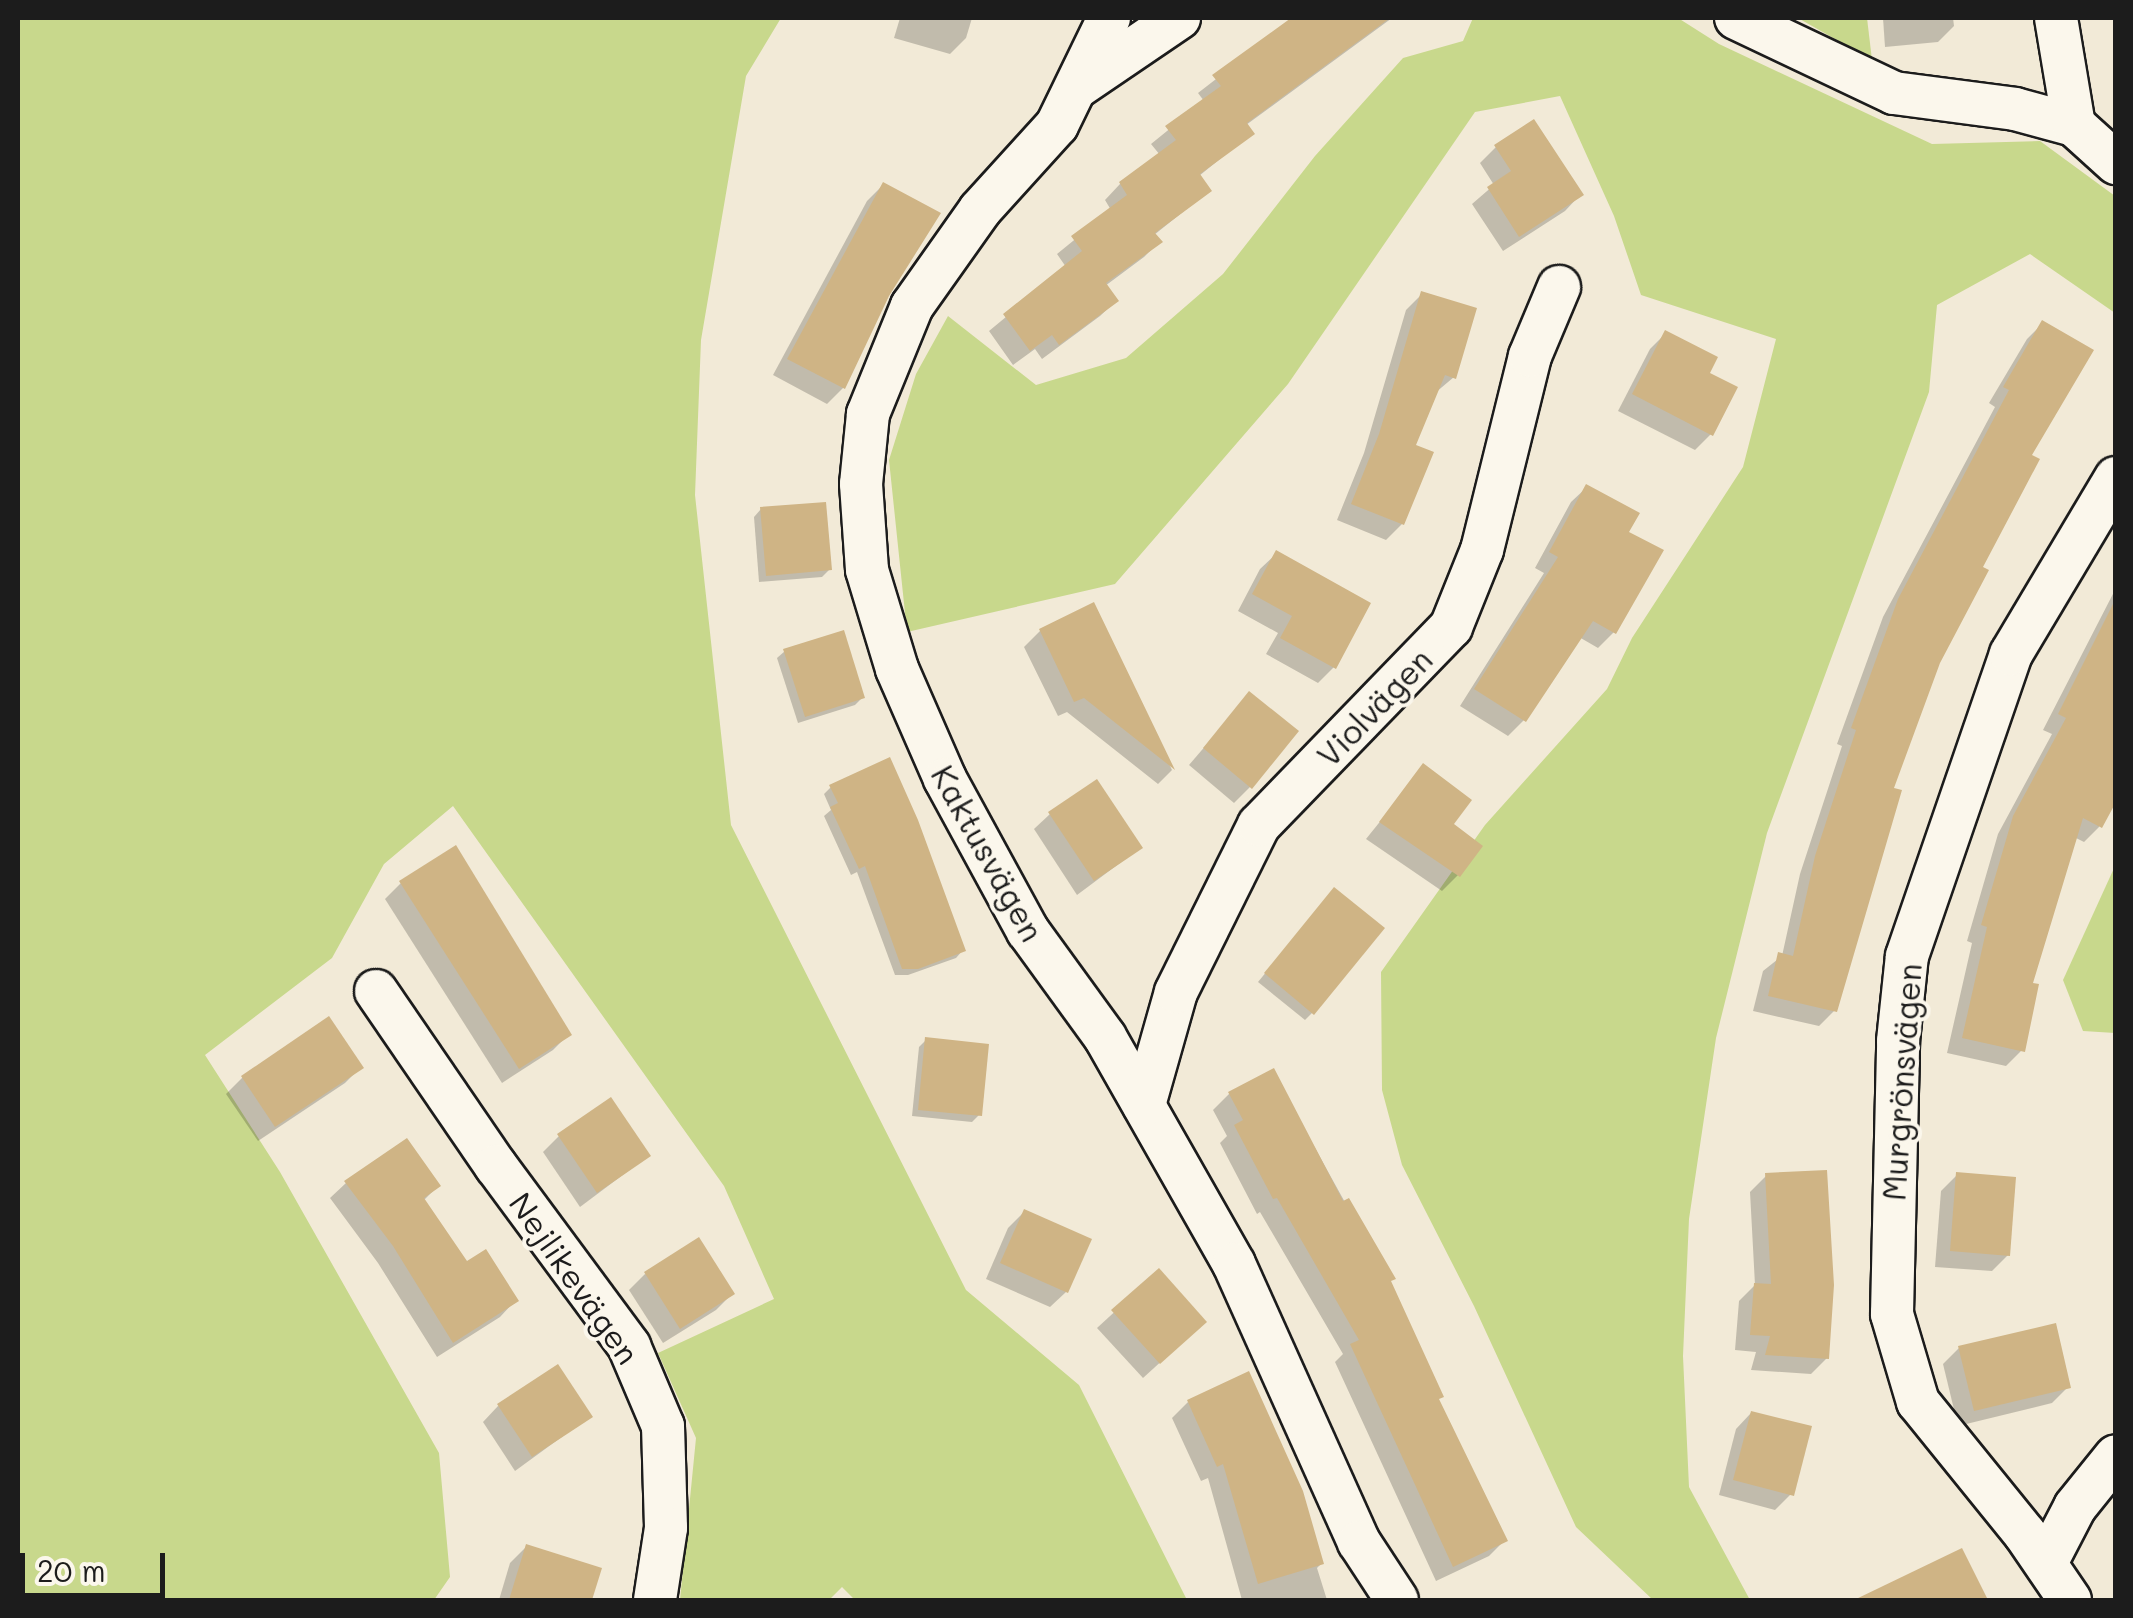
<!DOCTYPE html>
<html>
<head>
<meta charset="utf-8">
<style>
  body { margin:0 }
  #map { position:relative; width:2133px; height:1618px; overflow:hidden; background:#f2ead7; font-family:Mali,sans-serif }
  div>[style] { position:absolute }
  .green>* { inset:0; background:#c8d88c }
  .shadow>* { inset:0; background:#0003 }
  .building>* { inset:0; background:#cfb485 }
  .roads { filter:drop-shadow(2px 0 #1c1c1c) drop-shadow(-2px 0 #1c1c1c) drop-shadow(0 2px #1c1c1c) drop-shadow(0 -2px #1c1c1c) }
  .street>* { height:42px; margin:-21px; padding:0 21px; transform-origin:21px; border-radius:21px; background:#fbf7ec }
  span { translate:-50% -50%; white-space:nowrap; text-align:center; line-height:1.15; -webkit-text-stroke:8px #fbf7ec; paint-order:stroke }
  .street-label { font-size:32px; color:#1c1c1c }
  .frame { position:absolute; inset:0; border:20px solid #1c1c1c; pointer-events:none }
  .scale { position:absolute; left:20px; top:1553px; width:145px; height:45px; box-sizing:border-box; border:5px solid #1c1c1c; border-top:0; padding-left:12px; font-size:30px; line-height:35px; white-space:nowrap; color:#1c1c1c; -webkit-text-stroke:8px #fbf7ec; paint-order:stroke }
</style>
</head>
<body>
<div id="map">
  <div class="green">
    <i style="clip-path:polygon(18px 18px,781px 18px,746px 76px,701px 340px,695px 495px,731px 825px,966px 1290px,1079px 1385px,1187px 1600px,855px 1600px,842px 1587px,829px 1600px,680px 1600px,696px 1438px,658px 1353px,774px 1299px,724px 1186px,453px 806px,384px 864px,332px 958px,205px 1055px,280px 1172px,439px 1453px,450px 1577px,434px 1600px,18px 1600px)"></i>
    <i style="clip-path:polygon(1473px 18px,1678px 18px,1719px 44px,1932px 144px,2040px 141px,2115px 196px,2115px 313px,2030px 254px,1937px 305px,1929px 392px,1767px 833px,1716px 1038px,1689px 1219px,1683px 1356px,1689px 1487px,1750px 1600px,1653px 1600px,1576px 1527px,1474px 1306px,1402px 1165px,1382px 1090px,1381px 972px,1485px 825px,1607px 689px,1632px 638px,1743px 467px,1776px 339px,1641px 295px,1614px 216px,1560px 96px,1475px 112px,1288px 384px,1115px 584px,907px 632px,889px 460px,916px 374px,948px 316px,1036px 385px,1126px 358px,1223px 274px,1315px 156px,1403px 58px,1463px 41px)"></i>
    <i style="clip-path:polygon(1798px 18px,1867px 18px,1872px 60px)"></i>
    <i style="clip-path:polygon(2115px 866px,2115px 1033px,2083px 1031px,2063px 980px)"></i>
  </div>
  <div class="shadow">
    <i style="clip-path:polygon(900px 18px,972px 18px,966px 38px,950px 54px,894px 38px)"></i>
    <i style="clip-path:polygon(1295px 18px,1392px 18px,1246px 125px,1252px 133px,1199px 176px,1209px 191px,1154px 235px,1159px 242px,1144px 257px,1105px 286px,1116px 301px,1100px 316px,1042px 359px,1035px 349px,1013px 365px,989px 331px,1066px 267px,1057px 254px,1111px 210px,1105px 200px,1120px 184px,1160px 155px,1151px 144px,1204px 101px,1198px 93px)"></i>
    <i style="clip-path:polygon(1883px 18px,1953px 18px,1954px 26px,1938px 42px,1885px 47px)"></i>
    <i style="clip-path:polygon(1496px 147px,1580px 195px,1565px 211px,1503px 251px,1472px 204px,1494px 185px,1480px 163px)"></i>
    <i style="clip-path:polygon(883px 185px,887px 295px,843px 388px,827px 404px,773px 375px,867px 201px)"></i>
    <i style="clip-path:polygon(1422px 294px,1454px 377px,1435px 393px,1413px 447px,1402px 524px,1386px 540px,1337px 520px,1364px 453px,1406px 310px)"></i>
    <i style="clip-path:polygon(2043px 323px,2029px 456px,1937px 662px,1891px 789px,1835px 1010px,1819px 1026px,1753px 1011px,1763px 971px,1782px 956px,1800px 874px,1842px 746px,1837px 744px,1883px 617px,1995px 407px,1989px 403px,2027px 339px)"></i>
    <i style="clip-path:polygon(1666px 333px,1707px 374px,1711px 434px,1695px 450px,1618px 411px,1650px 349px)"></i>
    <i style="clip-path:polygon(1587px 487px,1626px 533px,1614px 632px,1598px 648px,1579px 637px,1524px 720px,1508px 736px,1460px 706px,1544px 573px,1535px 568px,1571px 502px)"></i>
    <i style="clip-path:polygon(761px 509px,829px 570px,822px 577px,759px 582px,754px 517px)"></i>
    <i style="clip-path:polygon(1276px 554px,1334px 667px,1318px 683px,1266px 654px,1278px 633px,1238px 611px,1260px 569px)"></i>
    <i style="clip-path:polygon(2116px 588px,2116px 744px,2099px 827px,2084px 842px,2074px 837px,2030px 985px,2022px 1050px,2006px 1066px,1947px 1053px,1972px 943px,1967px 941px,1998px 834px,2052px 734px,2043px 730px)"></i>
    <i style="clip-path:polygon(1093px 606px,1172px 770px,1158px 784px,1067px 712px,1058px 716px,1024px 647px,1040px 631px)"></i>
    <i style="clip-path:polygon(785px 651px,862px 698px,855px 705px,798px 723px,777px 658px)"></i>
    <i style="clip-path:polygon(1250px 694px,1250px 787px,1234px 803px,1189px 765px)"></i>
    <i style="clip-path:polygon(1424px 767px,1451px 825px,1458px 875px,1442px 891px,1366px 839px)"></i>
    <i style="clip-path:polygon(831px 787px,963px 950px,956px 958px,908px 975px,895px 975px,857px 872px,851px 875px,824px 816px,831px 810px,824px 794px)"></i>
    <i style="clip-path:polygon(1050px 814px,1140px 848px,1077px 895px,1034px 829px)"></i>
    <i style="clip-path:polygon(401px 883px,569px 1034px,553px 1050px,502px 1083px,385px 899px)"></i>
    <i style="clip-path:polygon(1327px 898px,1312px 1013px,1305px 1020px,1258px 982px)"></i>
    <i style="clip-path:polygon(328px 1020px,360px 1068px,345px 1083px,258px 1141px,226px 1094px,242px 1078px)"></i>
    <i style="clip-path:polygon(926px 1040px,979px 1115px,972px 1122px,912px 1116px,919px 1047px)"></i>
    <i style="clip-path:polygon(1273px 1072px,1389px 1282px,1437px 1400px,1505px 1540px,1489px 1556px,1436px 1581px,1335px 1362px,1343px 1354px,1260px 1212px,1257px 1214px,1220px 1143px,1227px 1136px,1213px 1110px,1229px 1094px)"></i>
    <i style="clip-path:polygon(559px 1136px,648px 1156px,580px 1207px,543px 1152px)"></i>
    <i style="clip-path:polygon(1957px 1175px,2008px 1255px,1992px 1271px,1935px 1267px,1941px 1191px)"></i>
    <i style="clip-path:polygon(1766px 1176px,1827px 1358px,1811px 1374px,1751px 1370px,1756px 1352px,1735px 1350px,1739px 1301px,1755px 1285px,1750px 1192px)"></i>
    <i style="clip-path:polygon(346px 1183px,438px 1186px,423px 1201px,467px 1264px,515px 1301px,500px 1317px,437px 1357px,378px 1263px,330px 1198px)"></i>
    <i style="clip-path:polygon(1024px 1212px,1066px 1292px,1050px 1307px,986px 1279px,1008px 1228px)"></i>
    <i style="clip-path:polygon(1159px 1271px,1188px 1337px,1143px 1378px,1097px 1328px)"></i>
    <i style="clip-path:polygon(645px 1274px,732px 1294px,716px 1310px,663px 1343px,629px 1290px)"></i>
    <i style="clip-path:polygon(1959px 1348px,2068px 1387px,2052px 1403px,1958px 1426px,1943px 1364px)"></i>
    <i style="clip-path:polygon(1188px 1402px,1321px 1564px,1317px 1568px,1327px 1600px,1242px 1600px,1208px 1478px,1201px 1481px,1172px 1418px)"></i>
    <i style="clip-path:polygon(498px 1406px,589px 1417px,515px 1471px,483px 1422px)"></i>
    <i style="clip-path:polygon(1751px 1413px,1791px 1494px,1775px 1510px,1719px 1495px,1736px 1429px)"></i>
    <i style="clip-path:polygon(526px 1547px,598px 1569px,589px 1600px,499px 1600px,510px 1563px)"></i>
  </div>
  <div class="building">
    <i style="clip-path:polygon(1291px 18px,1390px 18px,1247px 123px,1255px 134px,1200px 174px,1212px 191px,1155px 233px,1163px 242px,1106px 283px,1119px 301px,1059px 345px,1052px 335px,1030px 351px,1003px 314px,1082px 251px,1071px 236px,1127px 195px,1119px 182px,1176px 140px,1165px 126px,1221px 86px,1212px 75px)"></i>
    <i style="clip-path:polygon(1534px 119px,1584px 195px,1519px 237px,1487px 187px,1511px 171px,1494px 145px)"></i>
    <i style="clip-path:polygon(883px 182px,941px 213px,889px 296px,845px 389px,787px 359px)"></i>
    <i style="clip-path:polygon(1421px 291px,1477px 308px,1456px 379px,1445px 375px,1416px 445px,1434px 452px,1404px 525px,1351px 504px,1379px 434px)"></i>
    <i style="clip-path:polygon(2042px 320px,2094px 350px,2032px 455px,2040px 459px,1983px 567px,1989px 570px,1940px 663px,1894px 788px,1902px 790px,1837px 1012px,1768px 996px,1778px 952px,1793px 956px,1815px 856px,1856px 730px,1851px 728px,1898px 599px,2009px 390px,2003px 387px)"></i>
    <i style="clip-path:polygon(1665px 330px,1718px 357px,1710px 373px,1738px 387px,1713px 436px,1632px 394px)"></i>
    <i style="clip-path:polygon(1586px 484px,1640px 513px,1629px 532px,1664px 550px,1616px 634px,1593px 621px,1526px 722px,1474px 689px,1558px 557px,1549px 552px)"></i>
    <i style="clip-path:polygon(826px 502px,832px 570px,766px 576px,760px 507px)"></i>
    <i style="clip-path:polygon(1276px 550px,1371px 603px,1336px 669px,1280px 638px,1292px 616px,1252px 594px)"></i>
    <i style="clip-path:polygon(2116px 598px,2116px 802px,2102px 828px,2083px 818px,2033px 983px,2039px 984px,2025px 1052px,1962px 1038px,1987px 927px,1981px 925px,2013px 816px,2066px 718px,2058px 714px)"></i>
    <i style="clip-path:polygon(1094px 602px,1175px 770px,1084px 698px,1074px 702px,1039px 629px)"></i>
    <i style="clip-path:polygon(844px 630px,865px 698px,805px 717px,783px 649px)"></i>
    <i style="clip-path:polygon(1249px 691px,1299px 731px,1252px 789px,1203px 748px)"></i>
    <i style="clip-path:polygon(890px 757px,918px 820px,966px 951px,918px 969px,902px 969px,865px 866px,859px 869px,830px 807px,838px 803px,829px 785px)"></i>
    <i style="clip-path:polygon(1423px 763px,1472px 800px,1454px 824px,1483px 846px,1460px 877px,1379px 822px)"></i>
    <i style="clip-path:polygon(1097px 779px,1143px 848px,1094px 881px,1048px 812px)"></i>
    <i style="clip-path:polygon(456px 845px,572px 1035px,519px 1069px,399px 881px)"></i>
    <i style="clip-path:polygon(1334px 887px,1385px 928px,1314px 1015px,1264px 973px)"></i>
    <i style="clip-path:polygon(329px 1016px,364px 1068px,275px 1127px,241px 1076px)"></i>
    <i style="clip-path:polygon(925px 1037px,989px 1044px,982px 1116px,918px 1110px)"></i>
    <i style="clip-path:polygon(1274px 1068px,1343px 1201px,1349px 1198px,1396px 1279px,1391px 1281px,1444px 1397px,1439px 1399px,1508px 1541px,1453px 1567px,1350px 1344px,1359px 1340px,1277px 1198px,1273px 1199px,1234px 1125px,1243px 1120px,1228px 1092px)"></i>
    <i style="clip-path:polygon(611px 1097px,651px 1156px,597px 1193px,557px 1134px)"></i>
    <i style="clip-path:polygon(407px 1138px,441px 1186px,424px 1198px,467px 1261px,486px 1249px,519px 1301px,453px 1343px,393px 1246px,344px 1181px)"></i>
    <i style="clip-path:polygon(1827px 1170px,1834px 1285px,1829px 1359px,1765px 1355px,1770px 1336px,1750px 1335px,1754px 1283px,1771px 1284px,1765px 1173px)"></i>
    <i style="clip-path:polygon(1956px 1172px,2016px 1177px,2010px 1256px,1950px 1251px)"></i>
    <i style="clip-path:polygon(1024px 1209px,1092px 1239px,1068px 1293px,1000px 1263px)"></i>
    <i style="clip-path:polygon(699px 1237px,735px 1294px,680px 1329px,644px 1272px)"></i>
    <i style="clip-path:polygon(1159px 1268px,1207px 1322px,1160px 1364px,1111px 1310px)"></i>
    <i style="clip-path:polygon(2056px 1323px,2071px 1388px,1974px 1411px,1958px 1346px)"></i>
    <i style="clip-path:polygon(558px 1364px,593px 1417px,532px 1457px,497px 1404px)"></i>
    <i style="clip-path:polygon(1249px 1371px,1303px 1491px,1324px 1564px,1258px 1584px,1223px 1464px,1217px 1467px,1187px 1400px)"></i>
    <i style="clip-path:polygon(1751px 1411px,1812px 1426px,1794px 1496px,1733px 1480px)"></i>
    <i style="clip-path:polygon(526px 1544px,602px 1568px,592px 1600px,509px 1600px)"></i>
    <i style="clip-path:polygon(1962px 1548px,1988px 1600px,1854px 1600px)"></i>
  </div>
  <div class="roads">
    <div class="street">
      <i style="left:1109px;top:18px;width:119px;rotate:115.9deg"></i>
      <i style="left:1057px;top:125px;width:115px;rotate:132.2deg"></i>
      <i style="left:980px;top:210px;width:118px;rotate:125.3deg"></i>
      <i style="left:912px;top:306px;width:117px;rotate:112.2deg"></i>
      <i style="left:868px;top:414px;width:70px;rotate:95.7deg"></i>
      <i style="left:861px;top:484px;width:86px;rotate:86deg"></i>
      <i style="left:867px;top:570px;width:103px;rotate:73.1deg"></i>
      <i style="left:897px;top:669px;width:120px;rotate:66.4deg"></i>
      <i style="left:945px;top:779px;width:173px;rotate:61.4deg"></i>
      <i style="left:1028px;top:931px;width:131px;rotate:54deg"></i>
      <i style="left:1105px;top:1037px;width:261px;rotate:60.4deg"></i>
      <i style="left:1234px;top:1264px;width:305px;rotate:65.8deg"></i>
      <i style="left:1359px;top:1542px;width:69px;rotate:56.8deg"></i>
      <i style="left:1736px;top:18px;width:175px;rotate:25.4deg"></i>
      <i style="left:1894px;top:93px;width:122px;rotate:7.5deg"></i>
      <i style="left:2015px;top:109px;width:61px;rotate:15.2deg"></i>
      <i style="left:2074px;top:125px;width:57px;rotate:42.1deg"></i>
      <i style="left:2056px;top:18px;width:109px;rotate:80.5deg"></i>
      <i style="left:1079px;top:86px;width:121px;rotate:-34.2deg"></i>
      <i style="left:376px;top:991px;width:212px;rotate:55.6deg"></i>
      <i style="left:496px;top:1166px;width:224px;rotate:53.5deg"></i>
      <i style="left:629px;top:1346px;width:87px;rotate:67deg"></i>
      <i style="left:663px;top:1426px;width:102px;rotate:88.3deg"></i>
      <i style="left:666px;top:1528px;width:73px;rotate:98.7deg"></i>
      <i style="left:1144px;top:1105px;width:117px;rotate:-74.2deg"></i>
      <i style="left:1176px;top:992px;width:186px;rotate:-63.6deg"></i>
      <i style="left:1259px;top:825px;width:276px;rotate:-45.9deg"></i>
      <i style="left:1451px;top:627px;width:83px;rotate:-68.1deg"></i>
      <i style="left:1482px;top:550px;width:200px;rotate:-76.1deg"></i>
      <i style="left:1530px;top:356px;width:75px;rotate:-67.2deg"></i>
      <i style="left:2046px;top:1563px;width:63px;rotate:-62.6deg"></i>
      <i style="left:2075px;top:1507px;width:65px;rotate:-51.2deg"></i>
      <i style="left:2070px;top:1600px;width:80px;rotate:-124.3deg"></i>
      <i style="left:2025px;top:1534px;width:170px;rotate:-129deg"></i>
      <i style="left:1918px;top:1402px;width:92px;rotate:-106.5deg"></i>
      <i style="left:1892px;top:1314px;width:273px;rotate:-88.7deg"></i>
      <i style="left:1898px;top:1041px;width:85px;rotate:-84deg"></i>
      <i style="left:1907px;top:956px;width:319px;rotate:-71deg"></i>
      <i style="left:2011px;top:654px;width:205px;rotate:-59.2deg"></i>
    </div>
  </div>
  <div class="street-label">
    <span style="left:1374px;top:707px;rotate:-46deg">Violvägen</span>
    <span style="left:988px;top:853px;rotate:61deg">Kaktusvägen</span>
    <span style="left:1901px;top:1082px;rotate:-86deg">Murgrönsvägen</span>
    <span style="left:575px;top:1278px;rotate:55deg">Nejlikevägen</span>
  </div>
  <div class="frame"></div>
  <div class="scale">20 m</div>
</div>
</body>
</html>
